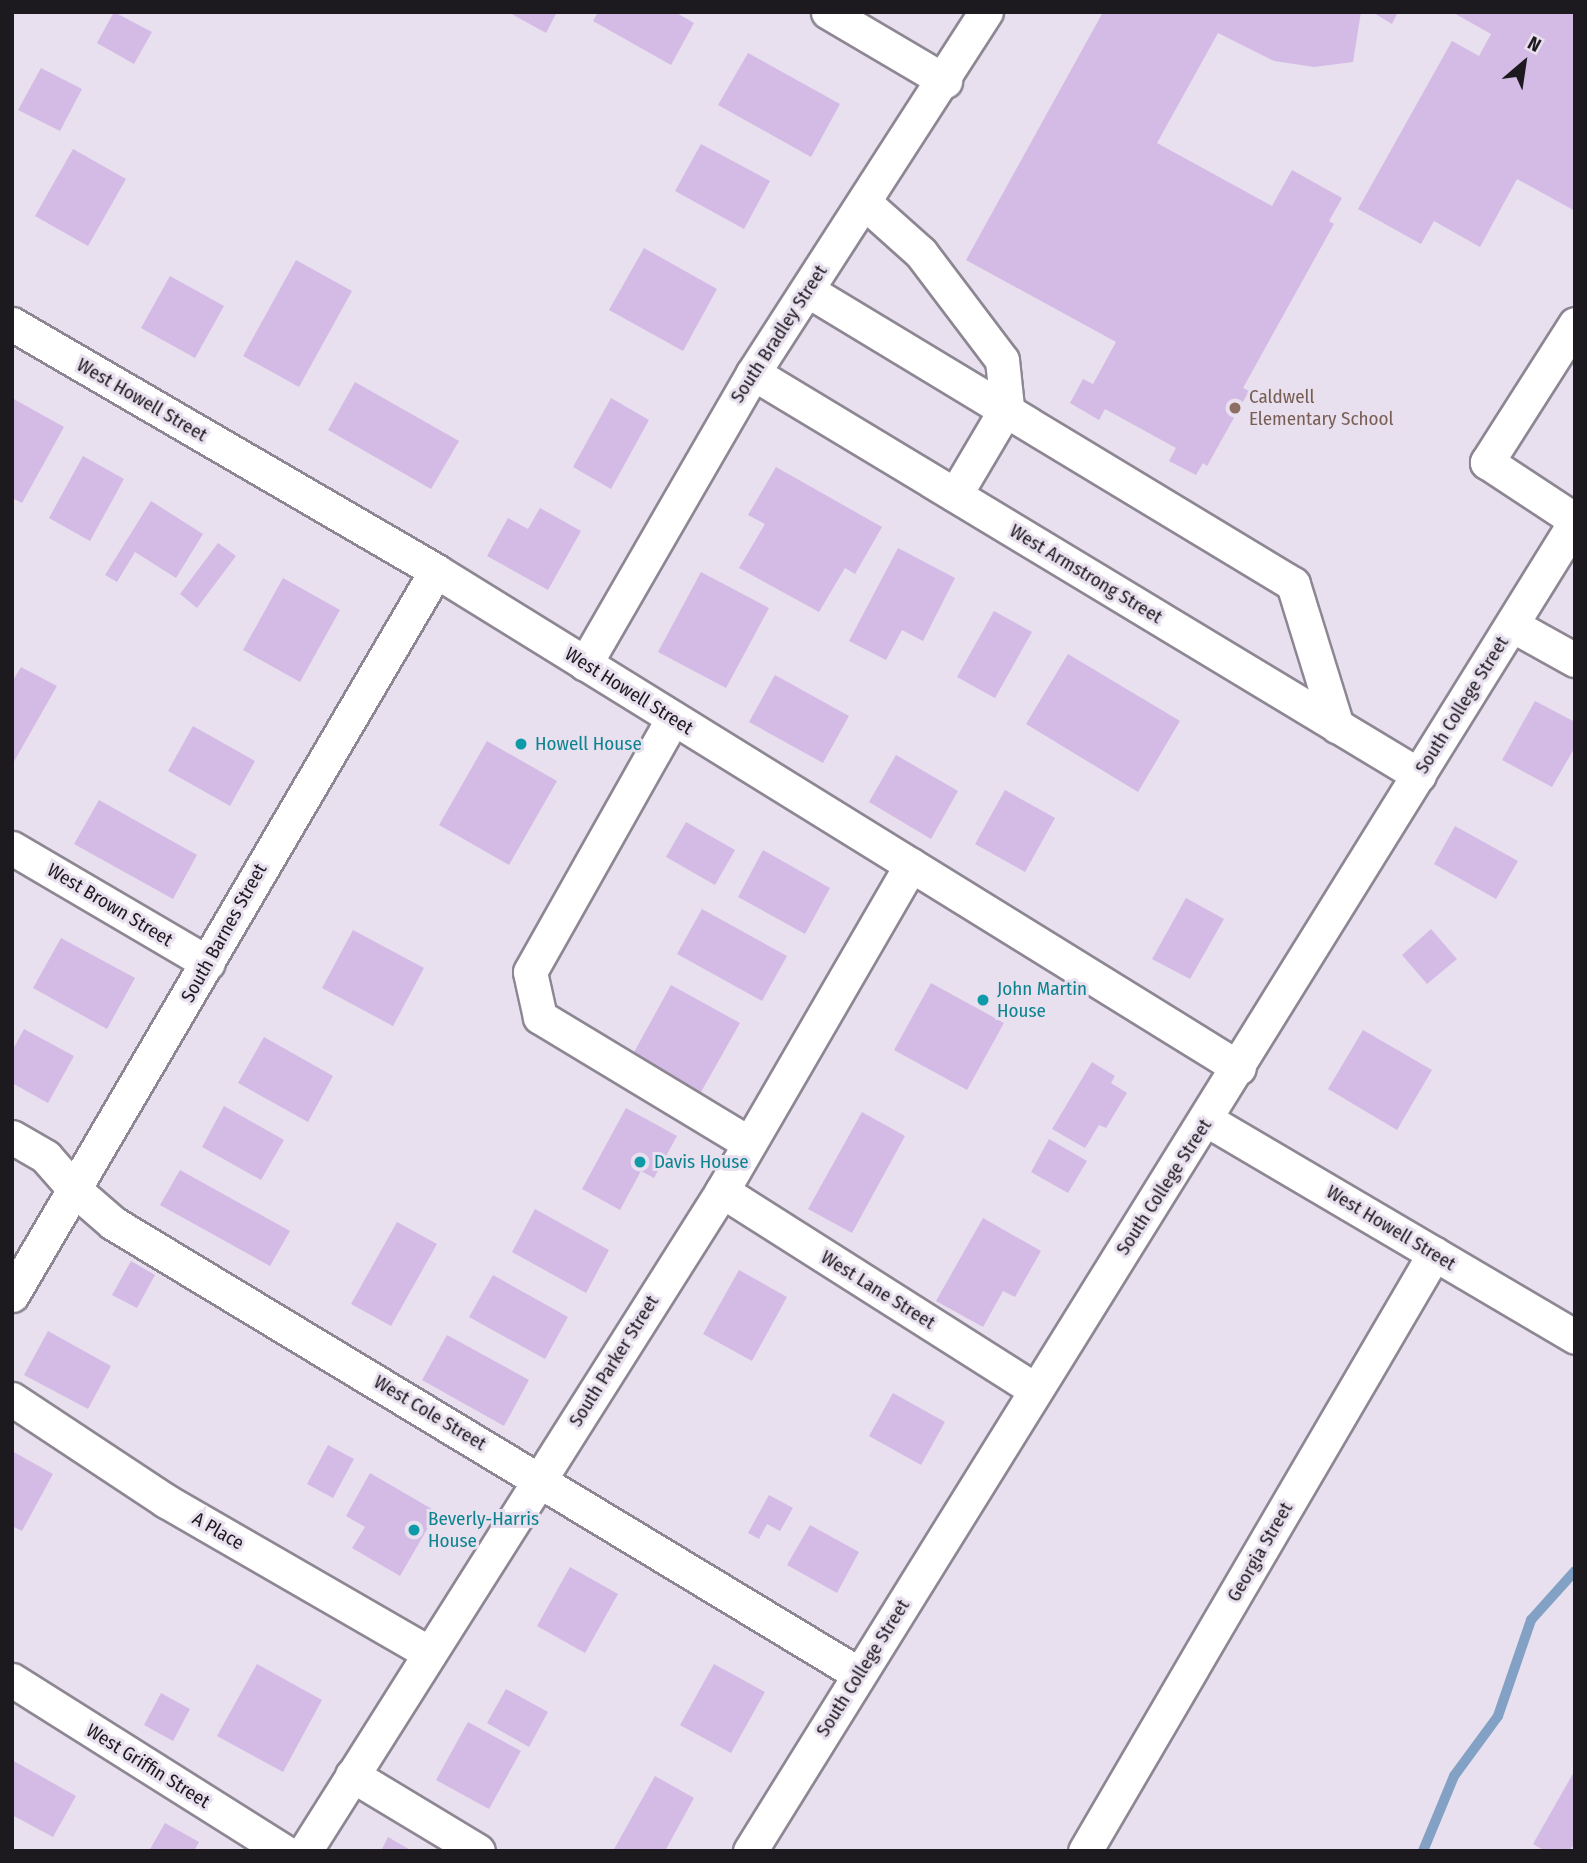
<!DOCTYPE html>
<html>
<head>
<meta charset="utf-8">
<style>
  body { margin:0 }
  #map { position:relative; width:1587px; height:1863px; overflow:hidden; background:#e8e0ee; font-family:"Fira Sans Condensed",sans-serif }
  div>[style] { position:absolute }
  .stream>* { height:10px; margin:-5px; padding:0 5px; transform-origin:5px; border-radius:5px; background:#82a1c4 }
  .building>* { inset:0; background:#d4bbe5 }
  .roads { filter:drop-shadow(2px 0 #8e8793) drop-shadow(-2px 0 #8e8793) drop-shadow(0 2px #8e8793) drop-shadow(0 -2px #8e8793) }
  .minor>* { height:33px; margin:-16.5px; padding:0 16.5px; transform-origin:16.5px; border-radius:16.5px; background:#fff }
  .dots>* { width:19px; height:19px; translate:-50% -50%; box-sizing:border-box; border:4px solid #e8e0ee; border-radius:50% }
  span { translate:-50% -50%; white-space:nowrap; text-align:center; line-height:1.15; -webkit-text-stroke:6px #e8e0ee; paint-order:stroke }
  .street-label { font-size:19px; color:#1d1a1f }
  .education-label { font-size:19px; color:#785e54 }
  .left { translate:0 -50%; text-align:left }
  .culture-label { font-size:19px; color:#0d838f }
  .frame { position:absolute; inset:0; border:14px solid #1d1a1f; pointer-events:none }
  .north { position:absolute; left:1489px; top:28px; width:70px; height:70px; -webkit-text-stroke:5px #e8e0ee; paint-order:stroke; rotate:29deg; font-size:19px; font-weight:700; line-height:28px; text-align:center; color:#1d1a1f }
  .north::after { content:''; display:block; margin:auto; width:24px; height:32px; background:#1d1a1f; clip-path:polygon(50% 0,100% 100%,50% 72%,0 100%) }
</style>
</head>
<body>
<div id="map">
  <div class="stream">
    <i style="left:1423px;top:1851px;width:81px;rotate:-67.5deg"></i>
    <i style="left:1454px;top:1776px;width:74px;rotate:-53.7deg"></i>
    <i style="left:1498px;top:1716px;width:102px;rotate:-71deg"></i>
    <i style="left:1531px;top:1620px;width:66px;rotate:-48.1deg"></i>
  </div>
  <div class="building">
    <i style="clip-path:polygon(114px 12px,152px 32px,134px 64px,97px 43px)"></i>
    <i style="clip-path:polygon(508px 12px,557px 12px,546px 33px)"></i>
    <i style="clip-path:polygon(598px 12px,675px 12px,694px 23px,671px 65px,593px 21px)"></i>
    <i style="clip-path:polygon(1103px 12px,1361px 12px,1353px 62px,1314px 67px,1274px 61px,1218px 33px,1157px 143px,1272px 206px,1292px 170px,1342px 198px,1329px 221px,1334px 224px,1243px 388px,1249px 391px,1207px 466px,1203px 463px,1196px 475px,1169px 461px,1176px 448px,1105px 409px,1099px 420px,1070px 403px,1083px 379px,1093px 384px,1116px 342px,966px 260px)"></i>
    <i style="clip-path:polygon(1372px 12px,1398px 12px,1392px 24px)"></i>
    <i style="clip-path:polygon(1452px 12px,1575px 12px,1575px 211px,1517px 179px,1480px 247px,1434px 221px,1421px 244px,1358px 209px,1452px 41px,1479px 56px,1491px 34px)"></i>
    <i style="clip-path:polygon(748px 53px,840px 104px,811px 157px,718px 105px)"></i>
    <i style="clip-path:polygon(41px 68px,82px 89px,60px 131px,18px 110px)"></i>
    <i style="clip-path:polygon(701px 144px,770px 181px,744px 229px,675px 191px)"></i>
    <i style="clip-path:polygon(73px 149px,126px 179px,88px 246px,35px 216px)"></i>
    <i style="clip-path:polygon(644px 248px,717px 289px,683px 351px,609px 310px)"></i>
    <i style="clip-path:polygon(296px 260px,352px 291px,299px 387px,243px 356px)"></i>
    <i style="clip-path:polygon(170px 276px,224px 306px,195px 358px,141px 328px)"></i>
    <i style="clip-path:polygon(355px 382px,459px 441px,431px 489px,328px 430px)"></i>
    <i style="clip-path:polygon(12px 398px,64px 427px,22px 503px,12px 498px)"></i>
    <i style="clip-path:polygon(611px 398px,649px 420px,611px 489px,573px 467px)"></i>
    <i style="clip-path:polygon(83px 456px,124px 479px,90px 541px,49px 518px)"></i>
    <i style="clip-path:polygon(776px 467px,882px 527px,855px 574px,845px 568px,819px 612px,739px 568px,765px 524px,748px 515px)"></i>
    <i style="clip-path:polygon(151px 501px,203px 534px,176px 578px,135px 552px,117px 582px,105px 575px)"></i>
    <i style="clip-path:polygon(540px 508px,581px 531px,548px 590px,487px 556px,508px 518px,528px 529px)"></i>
    <i style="clip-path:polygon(218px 543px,236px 556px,197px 608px,180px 594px)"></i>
    <i style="clip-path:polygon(898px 548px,955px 578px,923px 641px,902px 630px,886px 660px,849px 641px)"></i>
    <i style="clip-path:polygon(701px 572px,769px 608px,726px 688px,658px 652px)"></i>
    <i style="clip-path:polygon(283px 578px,340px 610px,300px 682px,243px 650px)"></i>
    <i style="clip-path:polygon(994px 611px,1032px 632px,995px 698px,957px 677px)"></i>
    <i style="clip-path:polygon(1068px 654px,1180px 721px,1138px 792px,1026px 724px)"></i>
    <i style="clip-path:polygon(21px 667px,57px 686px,12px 765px,12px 682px)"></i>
    <i style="clip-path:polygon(775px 675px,849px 716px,823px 763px,749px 722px)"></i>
    <i style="clip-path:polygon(1535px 701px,1575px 722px,1575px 747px,1552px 787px,1502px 760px)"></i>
    <i style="clip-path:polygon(193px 726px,255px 761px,230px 806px,168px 771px)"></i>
    <i style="clip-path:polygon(487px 741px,557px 781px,509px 865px,439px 825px)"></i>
    <i style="clip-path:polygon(896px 755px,958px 791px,931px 839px,869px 802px)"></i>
    <i style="clip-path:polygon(1005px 790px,1055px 818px,1025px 872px,975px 844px)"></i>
    <i style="clip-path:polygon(99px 800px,197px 855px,173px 899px,74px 844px)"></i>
    <i style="clip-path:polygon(686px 822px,735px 850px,715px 885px,666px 857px)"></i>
    <i style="clip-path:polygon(1455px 826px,1518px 861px,1496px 899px,1434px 864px)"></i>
    <i style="clip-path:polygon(763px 850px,830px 888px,805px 934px,738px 897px)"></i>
    <i style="clip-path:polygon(1186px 898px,1224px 919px,1190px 979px,1152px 959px)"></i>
    <i style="clip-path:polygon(702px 909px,787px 956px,762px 1001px,677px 954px)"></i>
    <i style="clip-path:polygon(1431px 929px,1457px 959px,1427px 984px,1402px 955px)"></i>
    <i style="clip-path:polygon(353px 930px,424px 968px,393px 1026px,322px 988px)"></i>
    <i style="clip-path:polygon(61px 938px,135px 978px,107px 1029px,33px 988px)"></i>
    <i style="clip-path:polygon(931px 983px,1004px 1023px,967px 1090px,894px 1050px)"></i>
    <i style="clip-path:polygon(671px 985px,740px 1023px,701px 1092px,633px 1054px)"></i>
    <i style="clip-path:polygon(24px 1029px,74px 1056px,48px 1103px,12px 1083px,12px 1051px)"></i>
    <i style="clip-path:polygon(1363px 1030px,1432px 1070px,1397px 1130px,1328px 1089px)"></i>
    <i style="clip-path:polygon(264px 1037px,333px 1076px,308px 1122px,238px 1083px)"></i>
    <i style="clip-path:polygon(1092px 1062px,1115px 1076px,1111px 1083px,1127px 1093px,1106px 1128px,1099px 1125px,1085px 1148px,1052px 1129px)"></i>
    <i style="clip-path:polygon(224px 1106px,284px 1140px,261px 1180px,202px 1147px)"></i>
    <i style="clip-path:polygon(626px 1108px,677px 1136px,654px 1178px,641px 1171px,620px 1210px,582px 1189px)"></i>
    <i style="clip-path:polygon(862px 1112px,905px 1136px,852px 1233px,808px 1209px)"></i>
    <i style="clip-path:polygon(1049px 1139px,1087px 1161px,1068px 1193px,1031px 1172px)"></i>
    <i style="clip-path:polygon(180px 1170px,290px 1231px,270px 1266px,160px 1205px)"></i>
    <i style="clip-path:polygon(535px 1209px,609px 1250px,586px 1293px,512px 1252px)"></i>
    <i style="clip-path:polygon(983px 1218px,1041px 1251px,1015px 1297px,1003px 1291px,983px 1327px,936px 1301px)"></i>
    <i style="clip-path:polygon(397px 1222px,437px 1244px,391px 1326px,351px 1304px)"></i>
    <i style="clip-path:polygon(131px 1261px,155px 1275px,137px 1308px,112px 1295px)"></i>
    <i style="clip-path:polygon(739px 1270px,787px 1297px,752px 1361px,703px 1334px)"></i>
    <i style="clip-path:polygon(493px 1275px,568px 1317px,545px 1359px,469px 1317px)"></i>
    <i style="clip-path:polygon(48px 1331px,111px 1366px,88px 1409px,24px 1375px)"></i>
    <i style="clip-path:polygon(447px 1335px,529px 1380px,504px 1426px,422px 1380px)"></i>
    <i style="clip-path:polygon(893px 1393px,945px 1422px,921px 1465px,869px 1436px)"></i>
    <i style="clip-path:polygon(328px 1445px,354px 1459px,333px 1498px,307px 1484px)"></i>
    <i style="clip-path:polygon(12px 1451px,53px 1474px,22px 1531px,12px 1526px)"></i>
    <i style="clip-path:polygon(370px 1473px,437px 1512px,400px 1576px,352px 1548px,365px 1527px,346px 1516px)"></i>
    <i style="clip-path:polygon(769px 1495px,793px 1508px,780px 1531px,767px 1524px,759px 1539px,748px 1533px)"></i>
    <i style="clip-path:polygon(810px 1525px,859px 1552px,837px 1593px,787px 1565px)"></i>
    <i style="clip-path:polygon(570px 1567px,618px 1594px,585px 1653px,537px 1626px)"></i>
    <i style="clip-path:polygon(257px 1664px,322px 1700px,283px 1772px,217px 1736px)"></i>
    <i style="clip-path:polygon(714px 1664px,765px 1692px,731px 1753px,680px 1725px)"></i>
    <i style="clip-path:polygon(506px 1689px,548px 1712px,529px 1747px,487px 1723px)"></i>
    <i style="clip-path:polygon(161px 1693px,190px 1709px,173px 1741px,144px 1725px)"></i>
    <i style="clip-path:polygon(468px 1722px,521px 1751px,489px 1809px,436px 1780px)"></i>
    <i style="clip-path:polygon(12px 1760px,76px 1796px,53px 1837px,12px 1815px)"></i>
    <i style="clip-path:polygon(1575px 1770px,1575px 1843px,1569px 1851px,1545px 1851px,1533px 1844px)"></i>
    <i style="clip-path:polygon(655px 1776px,694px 1798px,665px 1851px,613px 1851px)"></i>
    <i style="clip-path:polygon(165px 1823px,199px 1842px,194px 1851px,149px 1851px)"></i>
    <i style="clip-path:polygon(388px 1837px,412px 1851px,381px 1851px)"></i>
  </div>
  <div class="roads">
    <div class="minor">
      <i style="left:828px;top:12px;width:136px;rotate:30.5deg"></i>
      <i style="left:864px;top:202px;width:76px;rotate:41.8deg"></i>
      <i style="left:921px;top:253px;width:134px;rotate:52.9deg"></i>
      <i style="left:1002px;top:360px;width:47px;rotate:83.9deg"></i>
      <i style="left:1007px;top:407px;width:102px;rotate:120.6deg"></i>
      <i style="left:807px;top:290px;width:568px;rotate:31.17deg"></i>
      <i style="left:1293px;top:584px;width:149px;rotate:72.8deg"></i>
      <i style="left:12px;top:324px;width:491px;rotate:30.2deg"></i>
      <i style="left:436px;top:571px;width:944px;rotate:31.75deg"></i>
      <i style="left:1575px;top:324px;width:164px;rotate:122.5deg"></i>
      <i style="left:1487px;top:462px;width:105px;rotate:33.4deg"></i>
      <i style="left:753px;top:373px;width:778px;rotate:31.12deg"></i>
      <i style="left:1512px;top:625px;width:72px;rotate:29.1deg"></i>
      <i style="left:585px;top:664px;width:336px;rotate:-60deg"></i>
      <i style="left:753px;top:373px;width:430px;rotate:-57.2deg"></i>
      <i style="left:673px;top:718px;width:291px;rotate:119.4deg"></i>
      <i style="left:530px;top:972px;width:46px;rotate:77.5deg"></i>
      <i style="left:540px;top:1017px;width:244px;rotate:31.1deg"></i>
      <i style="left:12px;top:848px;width:227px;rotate:30.4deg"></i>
      <i style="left:1207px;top:1120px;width:427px;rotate:30.5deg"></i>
      <i style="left:12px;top:1137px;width:39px;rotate:30deg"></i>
      <i style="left:46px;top:1157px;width:44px;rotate:48.7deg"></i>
      <i style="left:75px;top:1190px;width:50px;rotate:41deg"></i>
      <i style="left:113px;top:1223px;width:872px;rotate:31.16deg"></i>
      <i style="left:722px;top:1191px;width:371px;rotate:32.4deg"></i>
      <i style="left:12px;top:1295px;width:839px;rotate:-59.65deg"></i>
      <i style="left:12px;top:1399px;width:185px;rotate:33.5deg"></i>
      <i style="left:166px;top:1501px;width:304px;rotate:30deg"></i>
      <i style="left:12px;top:1680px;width:321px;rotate:32.2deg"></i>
      <i style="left:352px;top:1775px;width:147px;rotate:31.1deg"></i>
      <i style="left:305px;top:1851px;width:781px;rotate:-57.71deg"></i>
      <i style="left:722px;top:1191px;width:377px;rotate:-59.9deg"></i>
      <i style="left:750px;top:1851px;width:1564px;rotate:-58.17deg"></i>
      <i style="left:1085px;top:1851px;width:692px;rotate:-59.69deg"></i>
    </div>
  </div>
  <div class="dots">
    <i style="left:1235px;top:408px;background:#8d6e63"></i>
    <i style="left:521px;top:744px;background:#0f9aa8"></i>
    <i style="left:983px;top:1000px;background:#0f9aa8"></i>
    <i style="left:640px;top:1162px;background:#0f9aa8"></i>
    <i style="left:414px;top:1530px;background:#0f9aa8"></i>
  </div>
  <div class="street-label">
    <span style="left:779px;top:334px;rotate:-57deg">South Bradley Street</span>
    <span style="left:142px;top:400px;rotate:30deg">West Howell Street</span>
    <span style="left:1086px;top:574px;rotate:31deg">West Armstrong Street</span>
    <span style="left:629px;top:691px;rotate:32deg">West Howell Street</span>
    <span style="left:1462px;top:705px;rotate:-58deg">South College Street</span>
    <span style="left:110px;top:905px;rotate:31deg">West Brown Street</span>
    <span style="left:224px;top:933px;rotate:-61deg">South Barnes Street</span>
    <span style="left:1164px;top:1187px;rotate:-57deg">South College Street</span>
    <span style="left:1391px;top:1228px;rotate:31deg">West Howell Street</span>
    <span style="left:878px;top:1290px;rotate:32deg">West Lane Street</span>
    <span style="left:614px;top:1361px;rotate:-58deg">South Parker Street</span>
    <span style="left:430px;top:1413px;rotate:31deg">West Cole Street</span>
    <span style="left:218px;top:1531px;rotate:30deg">A Place</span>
    <span style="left:1260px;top:1552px;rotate:-60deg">Georgia Street</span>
    <span style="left:863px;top:1668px;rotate:-58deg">South College Street</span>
    <span style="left:148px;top:1766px;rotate:32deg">West Griffin Street</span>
  </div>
  <div class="education-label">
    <span class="left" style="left:1249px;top:408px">Caldwell<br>Elementary School</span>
  </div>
  <div class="culture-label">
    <span class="left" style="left:535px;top:744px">Howell House</span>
    <span class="left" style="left:997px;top:1000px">John Martin<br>House</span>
    <span class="left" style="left:654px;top:1162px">Davis House</span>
    <span class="left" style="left:428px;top:1530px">Beverly-Harris<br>House</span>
  </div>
  <div class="frame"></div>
  <div class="north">N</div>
</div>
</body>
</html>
